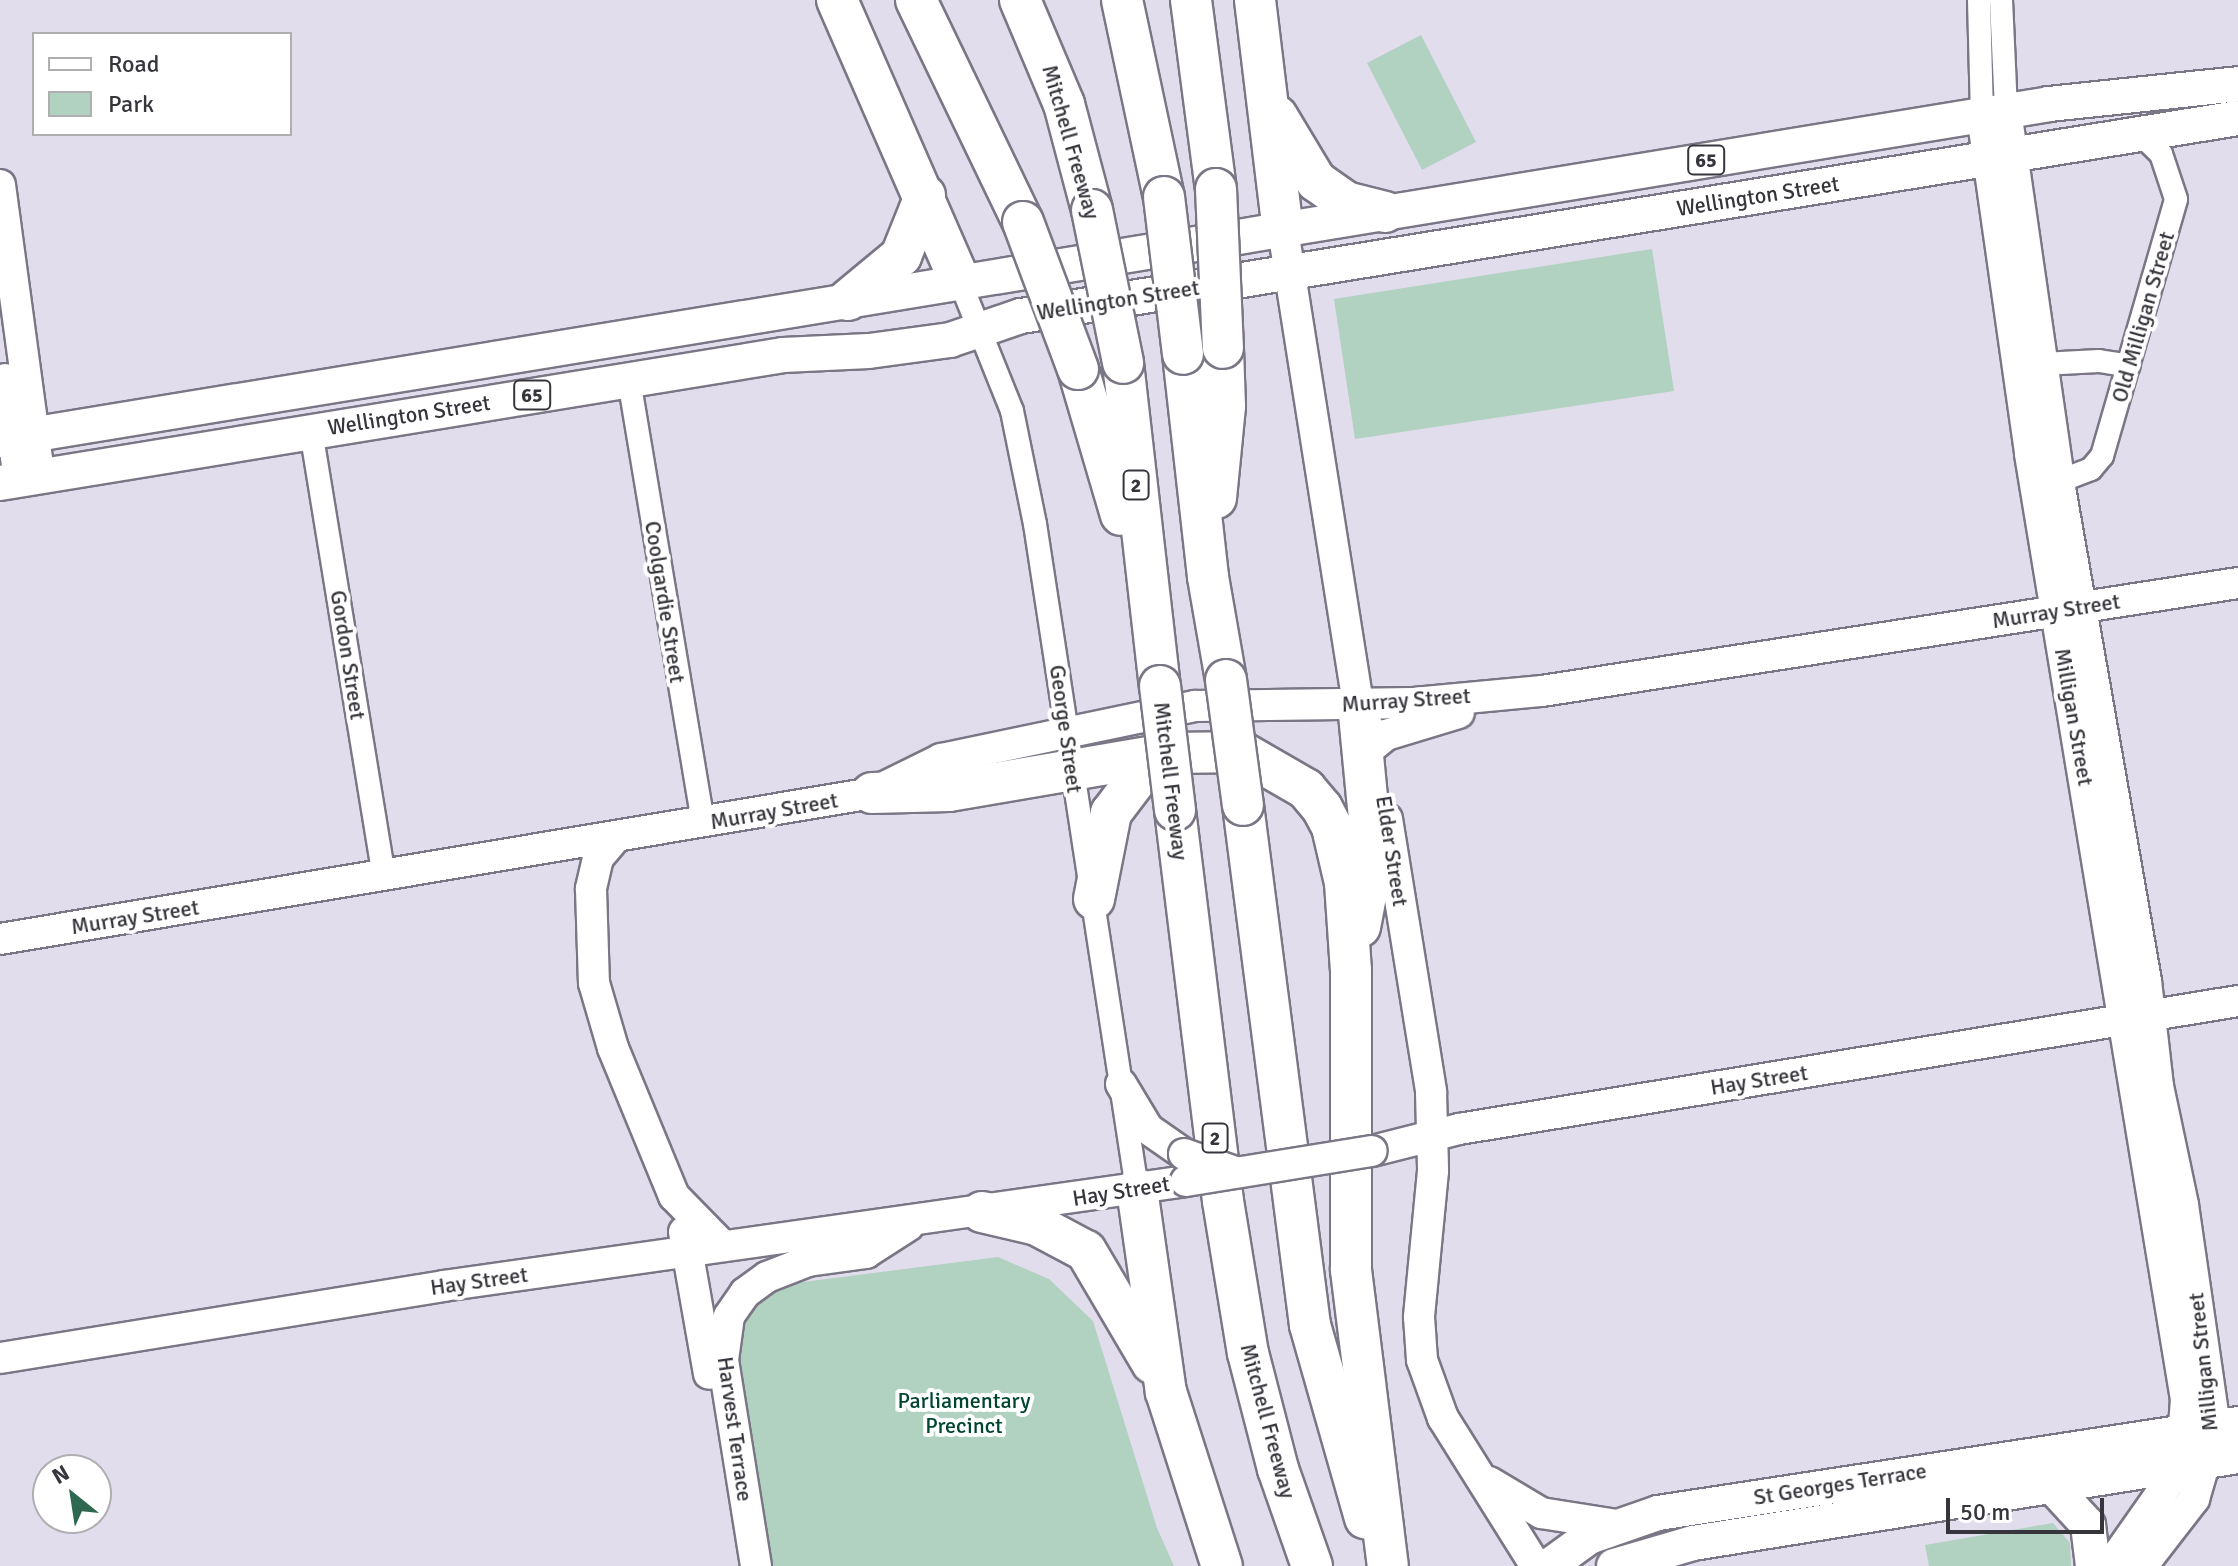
<!DOCTYPE html>
<html>
<head>
<meta charset="utf-8">
<style>
  body { margin:0 }
  #map { position:relative; width:2238px; height:1566px; overflow:hidden; background:#e2dded; font-family:Signika,sans-serif }
  div>[style] { position:absolute }
  .green>* { inset:0; background:#b1d1c1 }
  .roads { filter:drop-shadow(2px 0 #7b7685) drop-shadow(-2px 0 #7b7685) drop-shadow(0 2px #7b7685) drop-shadow(0 -2px #7b7685) }
  .street>* { height:22px; margin:-11px; padding:0 11px; transform-origin:11px; border-radius:11px; background:#fff }
  .secondary>* { height:30px; margin:-15px; padding:0 15px; transform-origin:15px; border-radius:15px; background:#fff }
  .primary>* { height:34px; margin:-17px; padding:0 17px; transform-origin:17px; border-radius:17px; background:#fff }
  .highway>* { height:40px; margin:-20px; padding:0 20px; transform-origin:20px; border-radius:20px; background:#fff }
  .bridges { filter:drop-shadow(2px 0 #7b7685) drop-shadow(-2px 0 #7b7685) drop-shadow(0 2px #7b7685) drop-shadow(0 -2px #7b7685) }
  .secondary-bridge>* { height:30px; margin:-15px; padding:0 15px; transform-origin:15px; border-radius:15px; background:#fff }
  .highway-bridge>* { height:40px; margin:-20px; padding:0 20px; transform-origin:20px; border-radius:20px; background:#fff }
  span { translate:-50% -50%; white-space:nowrap; text-align:center; line-height:1.15; -webkit-text-stroke:8px #fff; paint-order:stroke }
  .shield-label span { padding:2px 6px; background:#fff; border:2px solid; border-radius:6px; -webkit-text-stroke-width:0 }
  .shield-label { font-size:20px; color:#37353c; font-weight:700 }
  .street-label { font-size:22px; color:#37353c }
  .park-label { font-size:22px; color:#00452f }
  .legend { position:absolute; left:32px; top:32px; width:260px; height:104px; box-sizing:border-box; background:#fff; border:2px solid #afaeb1; margin:0; padding:10px 14px; list-style:none; font-size:24px; color:#37353c }
  .legend li { display:flex; align-items:center; gap:16px; height:40px }
  .legend b { width:40px; border:2px solid #afaeb1 }
  .north { position:absolute; left:32px; top:1454px; width:80px; height:80px; box-sizing:border-box; background:#fff; border:2px solid #afaeb1; border-radius:50%; rotate:330deg; font-size:22px; font-weight:700; line-height:32px; text-align:center; color:#37353c }
  .north::after { content:''; display:block; margin:auto; width:28px; height:36px; background:#2e6850; clip-path:polygon(50% 0,100% 100%,50% 72%,0 100%) }
  .scale { position:absolute; left:1946px; top:1498px; width:158px; height:36px; box-sizing:border-box; border:4px solid #37353c; border-top:0; padding-left:10px; font-size:24px; line-height:28px; white-space:nowrap; color:#37353c; -webkit-text-stroke:6px #fff; paint-order:stroke }
</style>
</head>
<body>
<div id="map">
  <div class="green">
    <i style="clip-path:polygon(1421px 35px,1476px 142px,1422px 170px,1367px 63px)"></i>
    <i style="clip-path:polygon(1652px 249px,1674px 391px,1355px 439px,1334px 299px)"></i>
    <i style="clip-path:polygon(998px 1257px,1049px 1279px,1093px 1321px,1157px 1528px,1174px 1566px,763px 1566px,734px 1319px,764px 1287px)"></i>
    <i style="clip-path:polygon(2053px 1523px,2070px 1543px,2071px 1566px,1929px 1566px,1925px 1545px)"></i>
  </div>
  <div class="roads">
    <div class="street">
      <i style="left:1979px;top:0;width:115px;rotate:88.5deg"></i>
      <i style="left:2001px;top:0;width:111px;rotate:87.4deg"></i>
      <i style="left:959px;top:279px;width:142px;rotate:68.1deg"></i>
      <i style="left:1012px;top:411px;width:115px;rotate:78.5deg"></i>
      <i style="left:1035px;top:524px;width:673px;rotate:81.28deg"></i>
      <i style="left:2042px;top:364px;width:57px;rotate:-3deg"></i>
      <i style="left:2099px;top:361px;width:30px;rotate:9deg"></i>
      <i style="left:629px;top:380px;width:449px;rotate:80.5deg"></i>
      <i style="left:311px;top:431px;width:453px;rotate:80.7deg"></i>
      <i style="left:2060px;top:488px;width:10px;rotate:-61deg"></i>
      <i style="left:2065px;top:479px;width:28px;rotate:-21deg"></i>
      <i style="left:2091px;top:469px;width:17px;rotate:-50deg"></i>
      <i style="left:2102px;top:456px;width:267px;rotate:-73.9deg"></i>
      <i style="left:2176px;top:199px;width:47px;rotate:-108.4deg"></i>
      <i style="left:2161px;top:154px;width:30px;rotate:-136deg"></i>
    </div>
    <div class="secondary">
      <i style="left:2006px;top:111px;width:381px;rotate:81.8deg"></i>
      <i style="left:2060px;top:488px;width:500px;rotate:80.1deg"></i>
      <i style="left:2146px;top:981px;width:106px;rotate:83.5deg"></i>
      <i style="left:2158px;top:1086px;width:122px;rotate:78.1deg"></i>
      <i style="left:2183px;top:1205px;width:224px;rotate:81.8deg"></i>
      <i style="left:2215px;top:1427px;width:75px;rotate:106.3deg"></i>
      <i style="left:2194px;top:1499px;width:85px;rotate:127.8deg"></i>
      <i style="left:1982px;top:115px;width:342px;rotate:81.9deg"></i>
      <i style="left:2030px;top:454px;width:958px;rotate:80.63deg"></i>
      <i style="left:2186px;top:1399px;width:66px;rotate:94.3deg"></i>
      <i style="left:2181px;top:1465px;width:123px;rotate:125.1deg"></i>
      <i style="left:0;top:185px;width:293px;rotate:82.3deg"></i>
      <i style="left:1283px;top:230px;width:480px;rotate:81deg"></i>
      <i style="left:1358px;top:704px;width:20px;rotate:66deg"></i>
      <i style="left:5px;top:379px;width:102px;rotate:82.1deg"></i>
      <i style="left:1364px;top:770px;width:23px;rotate:-75deg"></i>
      <i style="left:1370px;top:748px;width:21px;rotate:-39deg"></i>
      <i style="left:1386px;top:735px;width:76px;rotate:-16.8deg"></i>
      <i style="left:1387px;top:819px;width:277px;rotate:80.8deg"></i>
      <i style="left:1431px;top:1092px;width:79px;rotate:88.5deg"></i>
      <i style="left:1433px;top:1171px;width:147px;rotate:95.5deg"></i>
      <i style="left:1419px;top:1317px;width:43px;rotate:86deg"></i>
      <i style="left:1422px;top:1360px;width:62px;rotate:70.1deg"></i>
      <i style="left:1443px;top:1418px;width:175px;rotate:57.9deg"></i>
      <i style="left:614px;top:839px;width:25px;rotate:130deg"></i>
      <i style="left:598px;top:858px;width:32px;rotate:103deg"></i>
      <i style="left:591px;top:889px;width:94px;rotate:88.2deg"></i>
      <i style="left:594px;top:983px;width:68px;rotate:73.7deg"></i>
      <i style="left:613px;top:1048px;width:160px;rotate:67.6deg"></i>
      <i style="left:674px;top:1196px;width:70px;rotate:45.6deg"></i>
      <i style="left:0;top:939px;width:884px;rotate:-9.5deg"></i>
      <i style="left:872px;top:793px;width:77px;rotate:-26.2deg"></i>
      <i style="left:941px;top:759px;width:259px;rotate:-11.8deg"></i>
      <i style="left:1195px;top:706px;width:219px;rotate:-0.8deg"></i>
      <i style="left:1414px;top:703px;width:129px;rotate:-5.4deg"></i>
      <i style="left:1542px;top:691px;width:704px;rotate:-8.82deg"></i>
      <i style="left:1121px;top:1084px;width:52px;rotate:59deg"></i>
      <i style="left:1148px;top:1129px;width:44px;rotate:34.8deg"></i>
      <i style="left:1372px;top:1151px;width:90px;rotate:-14.2deg"></i>
      <i style="left:1459px;top:1129px;width:789px;rotate:-9.33deg"></i>
      <i style="left:684px;top:1232px;width:144px;rotate:80deg"></i>
      <i style="left:0;top:1358px;width:449px;rotate:-9.2deg"></i>
      <i style="left:443px;top:1286px;width:750px;rotate:-8.04deg"></i>
      <i style="left:1489px;top:1482px;width:61px;rotate:30.8deg"></i>
      <i style="left:1541px;top:1513px;width:77px;rotate:9deg"></i>
      <i style="left:756px;top:1566px;width:209px;rotate:-99.1deg"></i>
      <i style="left:723px;top:1360px;width:44px;rotate:-82.2deg"></i>
      <i style="left:729px;top:1316px;width:28px;rotate:-55deg"></i>
      <i style="left:745px;top:1293px;width:27px;rotate:-36deg"></i>
      <i style="left:767px;top:1277px;width:44px;rotate:-21.3deg"></i>
      <i style="left:808px;top:1261px;width:59px;rotate:-7.9deg"></i>
      <i style="left:866px;top:1253px;width:50px;rotate:-32.7deg"></i>
    </div>
    <div class="primary">
      <i style="left:0;top:440px;width:2076px;rotate:-9.31deg"></i>
      <i style="left:2049px;top:104px;width:190px;rotate:-6deg"></i>
      <i style="left:0;top:483px;width:793px;rotate:-9.28deg"></i>
      <i style="left:783px;top:355px;width:86px;rotate:-2.7deg"></i>
      <i style="left:869px;top:351px;width:82px;rotate:-7.7deg"></i>
      <i style="left:950px;top:340px;width:75px;rotate:-18.7deg"></i>
      <i style="left:1021px;top:316px;width:1233px;rotate:-9.24deg"></i>
      <i style="left:2053px;top:1487px;width:52px;rotate:47.4deg"></i>
      <i style="left:2088px;top:1525px;width:41px;rotate:83deg"></i>
      <i style="left:1549px;top:1566px;width:49px;rotate:-35.9deg"></i>
      <i style="left:1589px;top:1537px;width:73px;rotate:-19.2deg"></i>
      <i style="left:1658px;top:1513px;width:587px;rotate:-8.72deg"></i>
      <i style="left:1614px;top:1566px;width:82px;rotate:-16.2deg"></i>
      <i style="left:1693px;top:1543px;width:552px;rotate:-9.07deg"></i>
    </div>
    <div class="highway">
      <i style="left:837px;top:0;width:305px;rotate:66.4deg"></i>
      <i style="left:916px;top:0;width:246px;rotate:64.3deg"></i>
      <i style="left:1020px;top:0;width:113px;rotate:67.1deg"></i>
      <i style="left:1064px;top:104px;width:110px;rotate:75.2deg"></i>
      <i style="left:1122px;top:0;width:201px;rotate:78deg"></i>
      <i style="left:1191px;top:0;width:191px;rotate:82.5deg"></i>
      <i style="left:1255px;top:0;width:232px;rotate:83.1deg"></i>
      <i style="left:1277px;top:116px;width:76px;rotate:59deg"></i>
      <i style="left:1316px;top:181px;width:37px;rotate:35deg"></i>
      <i style="left:1346px;top:202px;width:40px;rotate:14.4deg"></i>
      <i style="left:848px;top:300px;width:69px;rotate:-39.7deg"></i>
      <i style="left:901px;top:256px;width:65px;rotate:-68.2deg"></i>
      <i style="left:1183px;top:354px;width:224px;rotate:83.6deg"></i>
      <i style="left:1208px;top:577px;width:105px;rotate:80.1deg"></i>
      <i style="left:1123px;top:363px;width:325px;rotate:83.5deg"></i>
      <i style="left:1078px;top:369px;width:152px;rotate:73.6deg"></i>
      <i style="left:1216px;top:498px;width:92px;rotate:-84.4deg"></i>
      <i style="left:1225px;top:406px;width:58px;rotate:-92deg"></i>
      <i style="left:1358px;top:704px;width:156px;rotate:84.5deg"></i>
      <i style="left:1373px;top:859px;width:69px;rotate:100.8deg"></i>
      <i style="left:872px;top:793px;width:77px;rotate:-1.5deg"></i>
      <i style="left:949px;top:791px;width:226px;rotate:-9.7deg"></i>
      <i style="left:1172px;top:753px;width:70px;rotate:-0.8deg"></i>
      <i style="left:1242px;top:752px;width:74px;rotate:30deg"></i>
      <i style="left:1306px;top:789px;width:25px;rotate:50deg"></i>
      <i style="left:1322px;top:808px;width:21px;rotate:62deg"></i>
      <i style="left:1332px;top:827px;width:57px;rotate:76.9deg"></i>
      <i style="left:1345px;top:883px;width:87px;rotate:86.1deg"></i>
      <i style="left:1351px;top:970px;width:300px;rotate:90deg"></i>
      <i style="left:1351px;top:1270px;width:298px;rotate:82.9deg"></i>
      <i style="left:1243px;top:805px;width:524px;rotate:82.66deg"></i>
      <i style="left:1310px;top:1325px;width:201px;rotate:74.1deg"></i>
      <i style="left:1175px;top:810px;width:394px;rotate:83deg"></i>
      <i style="left:1223px;top:1201px;width:154px;rotate:80.7deg"></i>
      <i style="left:1248px;top:1353px;width:120px;rotate:75.5deg"></i>
      <i style="left:1278px;top:1469px;width:103px;rotate:70.7deg"></i>
      <i style="left:1094px;top:899px;width:88px;rotate:-78.8deg"></i>
      <i style="left:1111px;top:813px;width:51px;rotate:-52.9deg"></i>
      <i style="left:1142px;top:772px;width:29px;rotate:-34deg"></i>
      <i style="left:1137px;top:1189px;width:205px;rotate:81.9deg"></i>
      <i style="left:1166px;top:1392px;width:183px;rotate:72.2deg"></i>
      <i style="left:982px;top:1212px;width:57px;rotate:13.3deg"></i>
      <i style="left:1037px;top:1225px;width:55px;rotate:28deg"></i>
      <i style="left:1086px;top:1251px;width:130px;rotate:59.5deg"></i>
    </div>
  </div>
  <div class="bridges">
    <div class="secondary-bridge">
      <i style="left:1184px;top:1154px;width:54px;rotate:19.4deg"></i>
      <i style="left:1186px;top:1181px;width:188px;rotate:-9.2deg"></i>
    </div>
    <div class="highway-bridge">
      <i style="left:1216px;top:189px;width:159px;rotate:87.5deg"></i>
      <i style="left:1164px;top:197px;width:158px;rotate:83.1deg"></i>
      <i style="left:1092px;top:210px;width:156px;rotate:78.5deg"></i>
      <i style="left:1023px;top:222px;width:157px;rotate:69.5deg"></i>
      <i style="left:1226px;top:680px;width:126px;rotate:82.3deg"></i>
      <i style="left:1160px;top:686px;width:125px;rotate:83.1deg"></i>
    </div>
  </div>
  <div class="shield-label">
    <span style="left:1706px;top:160px">65</span>
    <span style="left:532px;top:395px">65</span>
    <span style="left:1136px;top:485px">2</span>
    <span style="left:1215px;top:1138px">2</span>
  </div>
  <div class="street-label">
    <span style="left:1071px;top:142px;rotate:74deg">Mitchell Freeway</span>
    <span style="left:1758px;top:196px;rotate:-9deg">Wellington Street</span>
    <span style="left:1118px;top:300px;rotate:-9deg">Wellington Street</span>
    <span style="left:2143px;top:317px;rotate:-74deg">Old Milligan Street</span>
    <span style="left:409px;top:415px;rotate:-9deg">Wellington Street</span>
    <span style="left:665px;top:602px;rotate:81deg">Coolgardie Street</span>
    <span style="left:2056px;top:611px;rotate:-9deg">Murray Street</span>
    <span style="left:348px;top:655px;rotate:81deg">Gordon Street</span>
    <span style="left:1406px;top:700px;rotate:-4deg">Murray Street</span>
    <span style="left:2074px;top:717px;rotate:80deg">Milligan Street</span>
    <span style="left:1066px;top:729px;rotate:82deg">George Street</span>
    <span style="left:1171px;top:781px;rotate:83deg">Mitchell Freeway</span>
    <span style="left:774px;top:811px;rotate:-10deg">Murray Street</span>
    <span style="left:1392px;top:851px;rotate:81deg">Elder Street</span>
    <span style="left:135px;top:917px;rotate:-9deg">Murray Street</span>
    <span style="left:1759px;top:1080px;rotate:-9deg">Hay Street</span>
    <span style="left:1121px;top:1191px;rotate:-9deg">Hay Street</span>
    <span style="left:479px;top:1281px;rotate:-8deg">Hay Street</span>
    <span style="left:2203px;top:1362px;rotate:-96deg">Milligan Street</span>
    <span style="left:1268px;top:1421px;rotate:75deg">Mitchell Freeway</span>
    <span style="left:735px;top:1429px;rotate:82deg">Harvest Terrace</span>
    <span style="left:1840px;top:1484px;rotate:-9deg">St Georges Terrace</span>
  </div>
  <div class="park-label">
    <span style="left:964px;top:1413px">Parliamentary<br>Precinct</span>
  </div>
  <ul class="legend">
  <li><b style="height:10px;background:#fff"></b>Road</li>
  <li><b style="height:22px;background:#b1d1c1"></b>Park</li>
  </ul>
  <div class="north">N</div>
  <div class="scale">50 m</div>
</div>
</body>
</html>
